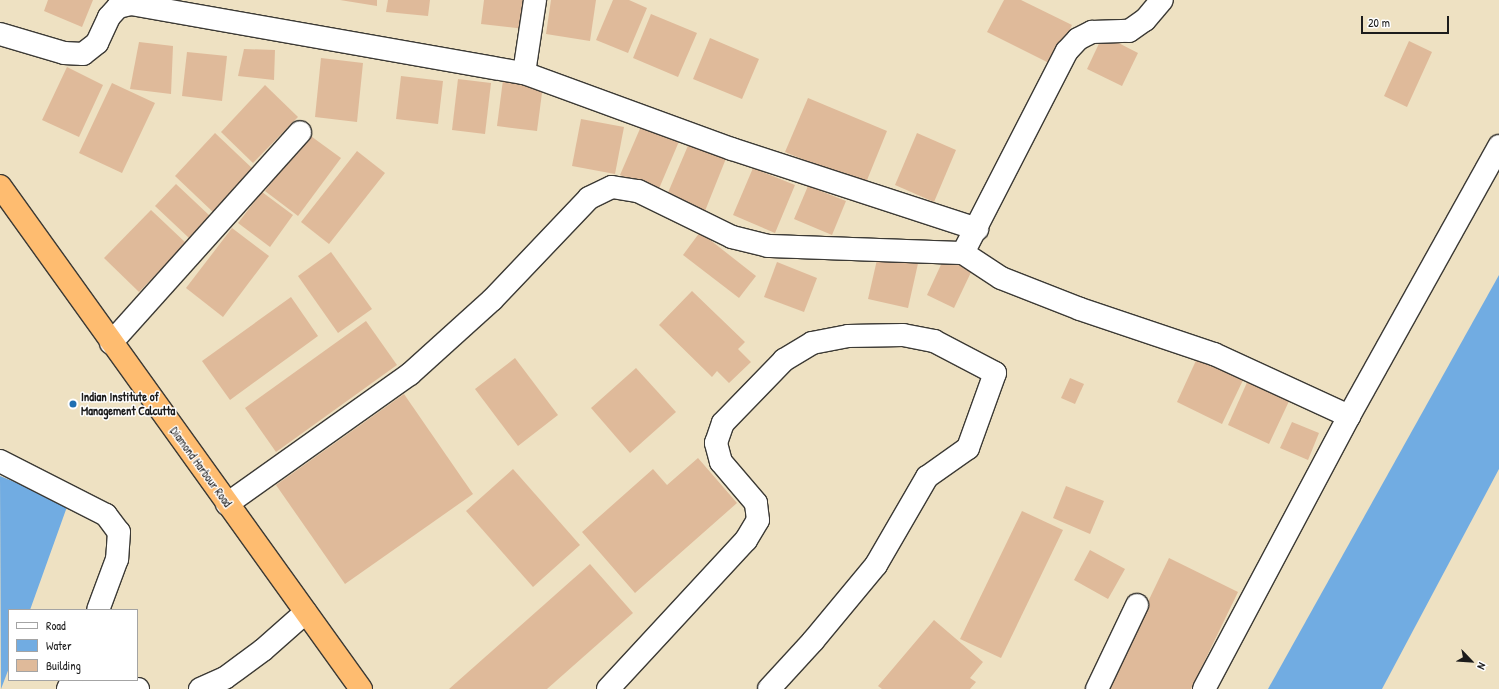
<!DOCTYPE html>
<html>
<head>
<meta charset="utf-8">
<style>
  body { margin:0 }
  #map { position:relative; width:1499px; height:689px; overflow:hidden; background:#eee1c2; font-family:"Patrick Hand",sans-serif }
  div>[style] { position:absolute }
  .water>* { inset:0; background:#71ace2 }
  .building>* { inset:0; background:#dfba9a }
  .roads { filter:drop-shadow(1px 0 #3c3a35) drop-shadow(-1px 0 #3c3a35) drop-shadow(0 1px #3c3a35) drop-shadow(0 -1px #3c3a35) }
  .minor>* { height:22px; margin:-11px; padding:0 11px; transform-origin:11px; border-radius:11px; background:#fff }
  .highway>* { height:22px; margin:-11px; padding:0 11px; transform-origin:11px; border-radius:11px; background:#febc70 }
  .dots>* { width:11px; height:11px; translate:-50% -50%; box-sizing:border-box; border:2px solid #fff; border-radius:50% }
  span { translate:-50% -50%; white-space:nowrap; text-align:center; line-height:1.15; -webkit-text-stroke:3px #fff; paint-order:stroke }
  .poi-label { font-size:12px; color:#1c1c1c; font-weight:700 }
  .left { translate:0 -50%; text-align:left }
  .street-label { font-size:12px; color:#1c1c1c }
  .legend { position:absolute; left:8px; top:609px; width:130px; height:72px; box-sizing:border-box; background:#fff; border:1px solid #a4a4a4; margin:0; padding:5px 7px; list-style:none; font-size:12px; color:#1c1c1c }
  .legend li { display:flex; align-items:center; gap:8px; height:20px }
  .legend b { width:20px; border:1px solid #a4a4a4 }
  .north { position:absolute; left:1451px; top:641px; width:40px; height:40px; -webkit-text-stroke:3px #fff; paint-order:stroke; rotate:115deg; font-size:11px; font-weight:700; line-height:16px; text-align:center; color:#1c1c1c }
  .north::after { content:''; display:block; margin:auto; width:14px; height:18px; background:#1c1c1c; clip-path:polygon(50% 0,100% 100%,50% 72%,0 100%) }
  .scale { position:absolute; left:1361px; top:16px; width:88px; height:18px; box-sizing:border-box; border:2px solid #1c1c1c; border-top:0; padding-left:5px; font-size:12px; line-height:14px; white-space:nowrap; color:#1c1c1c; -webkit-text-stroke:3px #fff; paint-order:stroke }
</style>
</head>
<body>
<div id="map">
  <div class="water">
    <i style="clip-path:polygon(1499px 275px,1499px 469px,1382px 689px,1268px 689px)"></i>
    <i style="clip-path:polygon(0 476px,68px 504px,30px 610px,9px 610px,9px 668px,1px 689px)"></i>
  </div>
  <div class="building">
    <i style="clip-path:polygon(48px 0,93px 0,82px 27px,44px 11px)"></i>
    <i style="clip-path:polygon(340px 0,377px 0,377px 6px)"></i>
    <i style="clip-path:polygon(388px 0,430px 0,428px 16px,386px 12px)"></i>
    <i style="clip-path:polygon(484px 0,528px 0,525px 29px,481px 24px)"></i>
    <i style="clip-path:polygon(551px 0,596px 0,590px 41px,546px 34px)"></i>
    <i style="clip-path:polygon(613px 0,629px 0,647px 8px,628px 53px,596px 40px)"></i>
    <i style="clip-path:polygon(1004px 0,1021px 0,1072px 25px,1053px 65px,987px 32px)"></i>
    <i style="clip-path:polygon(651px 14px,697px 33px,678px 77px,633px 58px)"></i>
    <i style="clip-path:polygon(1103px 35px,1138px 53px,1122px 86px,1087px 69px)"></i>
    <i style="clip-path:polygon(710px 38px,759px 59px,742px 99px,693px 79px)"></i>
    <i style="clip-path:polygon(1409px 41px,1432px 52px,1407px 107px,1384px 96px)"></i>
    <i style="clip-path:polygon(139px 42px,173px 46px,171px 94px,130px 89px)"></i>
    <i style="clip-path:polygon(244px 49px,275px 50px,274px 80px,238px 76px)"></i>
    <i style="clip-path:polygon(187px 52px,227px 56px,222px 101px,182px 96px)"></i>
    <i style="clip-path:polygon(321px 58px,363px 63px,357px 122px,315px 117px)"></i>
    <i style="clip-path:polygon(67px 67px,103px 85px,79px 137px,42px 120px)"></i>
    <i style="clip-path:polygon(401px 76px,443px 81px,438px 124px,396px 119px)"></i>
    <i style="clip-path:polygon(458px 79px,491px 83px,485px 134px,452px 130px)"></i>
    <i style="clip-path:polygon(503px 80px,543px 85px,537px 131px,497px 126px)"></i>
    <i style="clip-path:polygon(112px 83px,155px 103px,122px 173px,79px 153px)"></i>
    <i style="clip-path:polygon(265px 85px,298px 117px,253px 163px,221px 132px)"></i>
    <i style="clip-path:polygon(808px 98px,887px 131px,865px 185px,785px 152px)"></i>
    <i style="clip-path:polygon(581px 119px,624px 127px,615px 174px,572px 166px)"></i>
    <i style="clip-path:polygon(642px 124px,680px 139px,658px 191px,620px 175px)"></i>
    <i style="clip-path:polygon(215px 133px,254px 170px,214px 213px,175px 176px)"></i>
    <i style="clip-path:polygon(917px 133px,956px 150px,934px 202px,895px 185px)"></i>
    <i style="clip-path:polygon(308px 134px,341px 158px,298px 216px,265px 191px)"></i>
    <i style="clip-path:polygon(690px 141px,727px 156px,705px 211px,667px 195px)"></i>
    <i style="clip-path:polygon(357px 151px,385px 173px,329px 244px,301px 222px)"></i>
    <i style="clip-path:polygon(753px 168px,795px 185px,775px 233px,733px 215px)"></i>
    <i style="clip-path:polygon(176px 184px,210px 216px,189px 238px,155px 206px)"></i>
    <i style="clip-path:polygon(808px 186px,846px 201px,832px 235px,794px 219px)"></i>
    <i style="clip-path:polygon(262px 192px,293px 215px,270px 247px,238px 223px)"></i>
    <i style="clip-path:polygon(151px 210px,186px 243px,139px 292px,104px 258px)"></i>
    <i style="clip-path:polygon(232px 228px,269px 256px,223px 317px,186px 288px)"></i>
    <i style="clip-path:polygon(700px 232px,756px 276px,739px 298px,683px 255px)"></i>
    <i style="clip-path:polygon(879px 251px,919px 259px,908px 308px,868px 299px)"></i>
    <i style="clip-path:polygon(331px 252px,372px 309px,338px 333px,298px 276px)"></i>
    <i style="clip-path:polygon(945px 256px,973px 268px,954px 308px,927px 295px)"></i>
    <i style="clip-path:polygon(777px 262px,817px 278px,804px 312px,764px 297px)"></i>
    <i style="clip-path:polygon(692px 291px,745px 342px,738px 349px,751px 362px,729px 383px,717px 371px,712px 377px,659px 325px)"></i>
    <i style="clip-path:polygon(291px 297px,318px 336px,230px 400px,202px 361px)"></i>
    <i style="clip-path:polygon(366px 321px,397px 365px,276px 452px,245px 408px)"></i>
    <i style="clip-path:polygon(1199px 354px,1245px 376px,1222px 424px,1177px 402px)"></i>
    <i style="clip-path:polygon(515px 358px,558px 415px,518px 446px,475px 389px)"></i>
    <i style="clip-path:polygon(636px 368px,676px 412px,630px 453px,591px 408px)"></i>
    <i style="clip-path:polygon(1070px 378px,1084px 384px,1075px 404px,1061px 398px)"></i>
    <i style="clip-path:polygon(1249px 378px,1291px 397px,1269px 444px,1228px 425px)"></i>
    <i style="clip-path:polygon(404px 394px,473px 494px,345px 584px,276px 485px)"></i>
    <i style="clip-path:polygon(1292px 422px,1319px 433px,1308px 460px,1280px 448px)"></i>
    <i style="clip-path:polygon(698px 458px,737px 503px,635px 593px,582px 532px,653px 469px,667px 485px)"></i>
    <i style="clip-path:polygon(513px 469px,580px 545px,533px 587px,466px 511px)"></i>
    <i style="clip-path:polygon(1066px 486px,1104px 501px,1090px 534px,1053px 518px)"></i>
    <i style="clip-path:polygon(1022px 511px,1063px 530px,1001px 658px,960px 639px)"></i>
    <i style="clip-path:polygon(1090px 550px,1125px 569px,1108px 599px,1074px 580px)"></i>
    <i style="clip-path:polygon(1169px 558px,1238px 592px,1191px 689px,1106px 689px)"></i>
    <i style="clip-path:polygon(590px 564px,633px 613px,547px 689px,449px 689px)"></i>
    <i style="clip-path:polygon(934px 620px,983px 662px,970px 678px,976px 682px,970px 689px,882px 689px,878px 686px)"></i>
  </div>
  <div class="roads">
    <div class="minor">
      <i style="left:0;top:34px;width:67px;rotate:16.5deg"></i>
      <i style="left:64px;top:53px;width:19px;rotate:3deg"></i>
      <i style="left:83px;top:54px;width:18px;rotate:-38deg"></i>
      <i style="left:97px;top:43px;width:29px;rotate:-65deg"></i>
      <i style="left:109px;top:17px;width:13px;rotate:-48deg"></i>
      <i style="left:118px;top:7px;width:13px;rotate:-13deg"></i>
      <i style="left:131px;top:4px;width:399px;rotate:10deg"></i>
      <i style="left:524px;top:73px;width:221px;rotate:20.1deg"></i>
      <i style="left:732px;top:149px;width:258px;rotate:18.1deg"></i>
      <i style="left:524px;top:73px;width:74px;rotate:-81.4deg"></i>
      <i style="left:963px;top:253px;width:45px;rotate:33.3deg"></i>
      <i style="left:1001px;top:278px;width:85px;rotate:21.4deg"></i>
      <i style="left:1080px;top:309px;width:141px;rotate:18.6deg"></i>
      <i style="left:1214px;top:354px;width:149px;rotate:24.7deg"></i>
      <i style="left:111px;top:343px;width:283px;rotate:-48.1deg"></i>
      <i style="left:0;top:461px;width:119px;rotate:27deg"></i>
      <i style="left:106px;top:515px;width:21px;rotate:53deg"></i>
      <i style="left:119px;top:532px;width:27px;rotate:94deg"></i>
      <i style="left:117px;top:559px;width:54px;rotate:110.4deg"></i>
      <i style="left:227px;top:504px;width:224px;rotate:-35.4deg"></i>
      <i style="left:410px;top:374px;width:110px;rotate:-42.1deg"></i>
      <i style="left:492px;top:300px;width:141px;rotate:-46.4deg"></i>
      <i style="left:589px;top:198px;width:25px;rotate:-26deg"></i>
      <i style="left:612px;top:187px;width:26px;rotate:9deg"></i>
      <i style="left:638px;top:191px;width:105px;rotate:26.1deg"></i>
      <i style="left:732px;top:237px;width:37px;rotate:14deg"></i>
      <i style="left:768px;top:246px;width:195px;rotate:2.1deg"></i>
      <i style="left:963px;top:253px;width:227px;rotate:-62.8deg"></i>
      <i style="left:1067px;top:51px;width:16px;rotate:-47deg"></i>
      <i style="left:1078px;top:39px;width:16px;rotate:-27deg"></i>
      <i style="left:1092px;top:32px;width:37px;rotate:-2deg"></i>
      <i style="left:1129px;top:31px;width:19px;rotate:-35deg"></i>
      <i style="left:1145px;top:20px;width:26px;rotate:-50deg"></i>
      <i style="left:68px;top:689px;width:10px;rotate:-66deg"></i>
      <i style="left:90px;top:689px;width:48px"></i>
      <i style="left:200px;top:689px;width:27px;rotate:-24deg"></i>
      <i style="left:225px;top:678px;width:47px;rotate:-36.4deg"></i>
      <i style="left:263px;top:650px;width:57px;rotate:-41.5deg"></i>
      <i style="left:608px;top:689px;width:203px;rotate:-47.2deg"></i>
      <i style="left:746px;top:540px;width:23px;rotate:-59deg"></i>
      <i style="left:758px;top:520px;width:17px;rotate:-97deg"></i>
      <i style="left:756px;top:503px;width:54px;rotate:-130.5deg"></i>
      <i style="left:721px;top:462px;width:20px;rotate:-105deg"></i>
      <i style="left:716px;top:443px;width:21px;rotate:-71deg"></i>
      <i style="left:723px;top:423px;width:88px;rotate:-45.9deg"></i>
      <i style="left:784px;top:360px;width:33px;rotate:-31deg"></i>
      <i style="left:812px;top:343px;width:37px;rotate:-11deg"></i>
      <i style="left:848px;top:336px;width:55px;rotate:-1deg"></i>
      <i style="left:903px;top:335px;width:32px;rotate:11deg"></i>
      <i style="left:934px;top:341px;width:69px;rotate:27.7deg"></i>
      <i style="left:995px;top:373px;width:80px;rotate:109.8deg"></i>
      <i style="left:968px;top:448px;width:50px;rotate:144.7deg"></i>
      <i style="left:927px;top:477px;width:102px;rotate:120.1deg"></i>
      <i style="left:876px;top:565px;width:99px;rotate:129.7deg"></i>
      <i style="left:813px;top:641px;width:65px;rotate:132.5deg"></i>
      <i style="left:1097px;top:689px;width:93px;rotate:-64.5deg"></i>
      <i style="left:1204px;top:689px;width:309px;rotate:-62deg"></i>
      <i style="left:1349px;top:416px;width:309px;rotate:-60.9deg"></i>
    </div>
    <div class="highway">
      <i style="left:0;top:186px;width:619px;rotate:54.33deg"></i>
    </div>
  </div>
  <div class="dots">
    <i style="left:73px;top:404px;background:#1f6fb2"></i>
  </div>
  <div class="poi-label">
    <span class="left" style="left:81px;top:404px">Indian Institute of<br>Management Calcutta</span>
  </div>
  <div class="street-label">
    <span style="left:201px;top:467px;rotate:54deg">Diamond Harbour Road</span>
  </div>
  <ul class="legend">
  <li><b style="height:5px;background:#fff"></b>Road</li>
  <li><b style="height:11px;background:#71ace2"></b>Water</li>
  <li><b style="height:11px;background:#dfba9a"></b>Building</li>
  </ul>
  <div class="north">N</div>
  <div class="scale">20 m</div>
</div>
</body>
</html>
